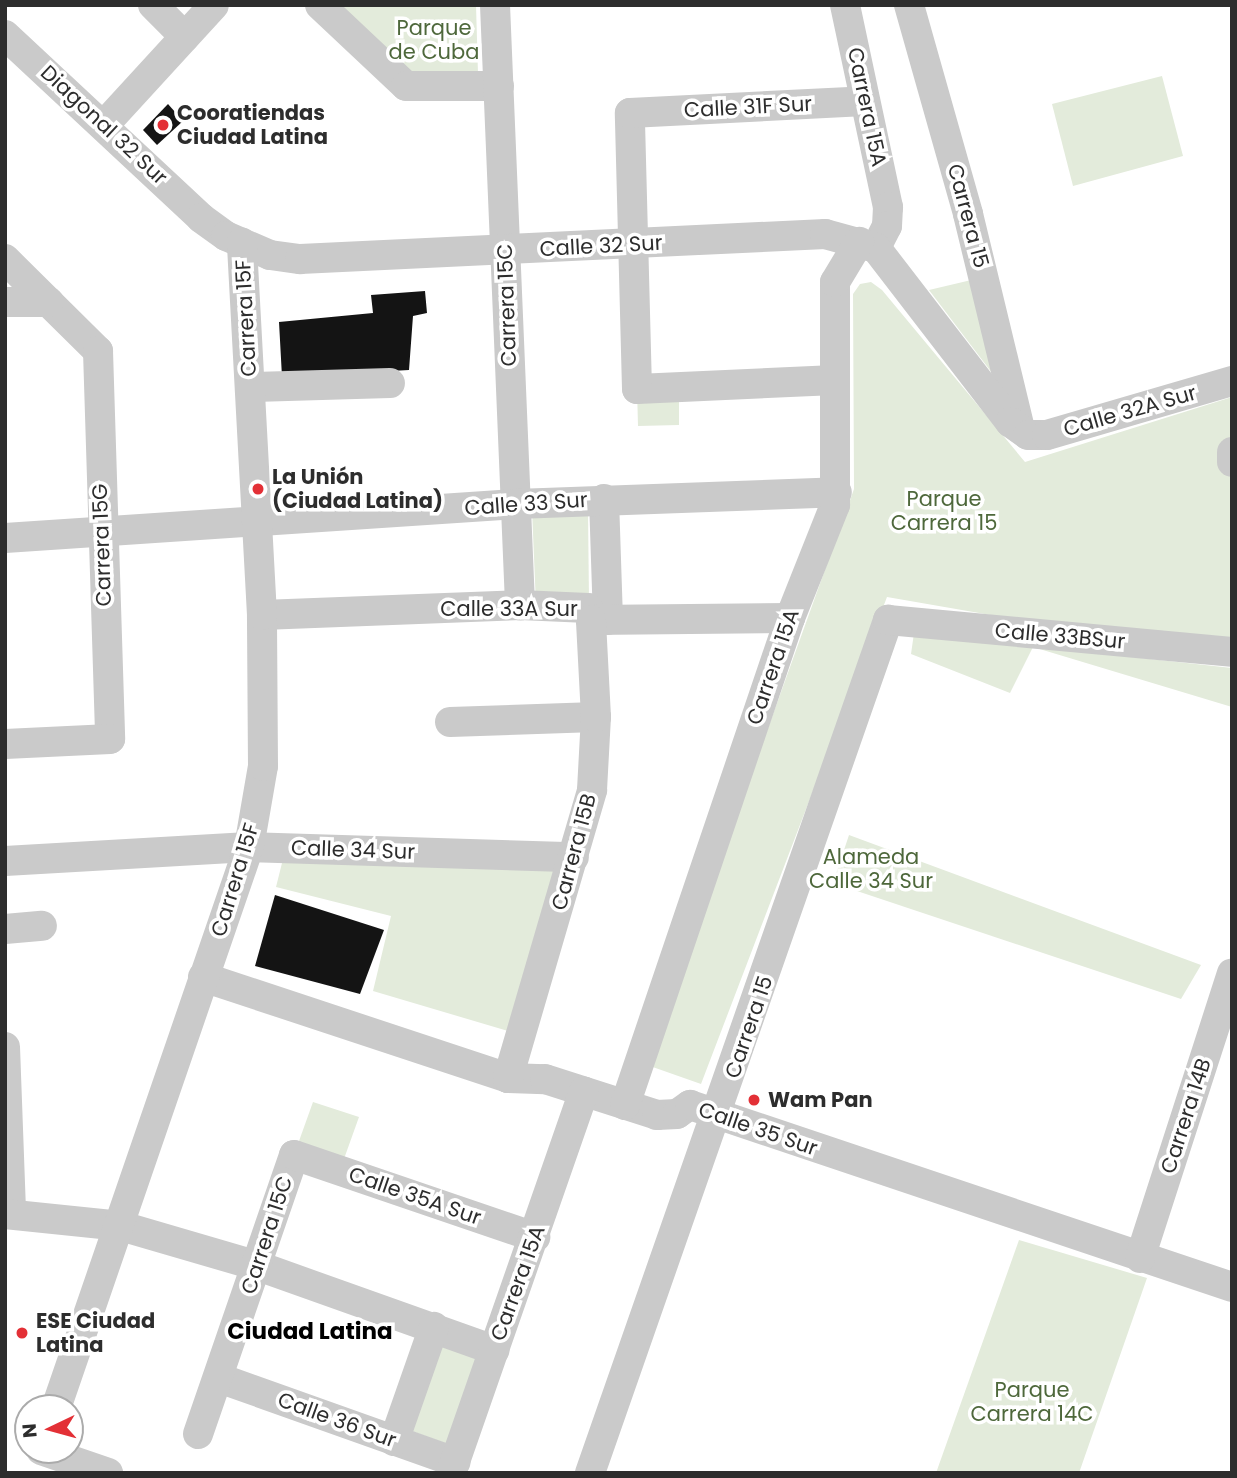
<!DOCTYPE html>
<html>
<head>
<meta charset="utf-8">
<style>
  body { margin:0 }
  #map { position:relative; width:1237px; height:1478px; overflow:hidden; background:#fff; font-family:Poppins,sans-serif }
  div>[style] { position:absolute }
  .green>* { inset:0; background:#e3ebdb }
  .building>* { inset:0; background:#141414 }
  .minor>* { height:30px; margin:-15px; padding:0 15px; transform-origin:15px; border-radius:15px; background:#cacaca }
  .dots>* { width:19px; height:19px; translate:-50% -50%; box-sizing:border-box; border:4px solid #fff; border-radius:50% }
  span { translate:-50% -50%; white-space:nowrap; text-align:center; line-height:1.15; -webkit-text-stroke:7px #fff; paint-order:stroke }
  .park-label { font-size:21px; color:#4e683b }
  .street-label { font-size:21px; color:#2d2d2d }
  .poi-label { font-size:21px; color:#2d2d2d; font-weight:700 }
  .left { translate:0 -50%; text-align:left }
  .neighbourhood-label { font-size:23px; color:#000; font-weight:700 }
  .frame { position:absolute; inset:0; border:7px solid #2d2d2d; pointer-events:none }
  .north { position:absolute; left:14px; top:1394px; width:70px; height:70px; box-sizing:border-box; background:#fff; border:2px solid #ababab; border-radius:50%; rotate:265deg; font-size:19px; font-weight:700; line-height:28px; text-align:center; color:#2d2d2d }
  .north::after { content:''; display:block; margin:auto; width:24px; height:32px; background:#e33036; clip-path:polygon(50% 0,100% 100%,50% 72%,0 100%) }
</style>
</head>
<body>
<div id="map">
  <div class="green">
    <i style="clip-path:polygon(336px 5px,476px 5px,478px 74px,413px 77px)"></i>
    <i style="clip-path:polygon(1162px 76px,1183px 156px,1073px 186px,1052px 104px)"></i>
    <i style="clip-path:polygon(984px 277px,1008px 394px,929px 290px)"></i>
    <i style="clip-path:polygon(871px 282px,882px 290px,1025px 462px,1232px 397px,1232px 641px,1071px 629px,887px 597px,701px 1084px,647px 1065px,854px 489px,853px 294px,860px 284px)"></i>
    <i style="clip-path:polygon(679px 387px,679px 425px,638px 426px,637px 389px)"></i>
    <i style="clip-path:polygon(532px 509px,588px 509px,589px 602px,536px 605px)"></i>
    <i style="clip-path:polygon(914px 633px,1232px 668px,1232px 707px,1033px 647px,1010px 693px,911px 654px)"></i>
    <i style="clip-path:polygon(849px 835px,1201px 965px,1181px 999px,833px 883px)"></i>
    <i style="clip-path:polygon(284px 855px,562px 868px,508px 1031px,373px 991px,391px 916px,276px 887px)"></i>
    <i style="clip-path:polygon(313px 1102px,359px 1117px,340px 1170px,294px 1155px)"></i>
    <i style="clip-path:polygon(1019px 1240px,1147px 1278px,1079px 1473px,936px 1473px)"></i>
    <i style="clip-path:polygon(435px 1344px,483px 1359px,450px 1445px,409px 1430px)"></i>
  </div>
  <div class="building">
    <i style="clip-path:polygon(168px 104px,183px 121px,157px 145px,143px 130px)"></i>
    <i style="clip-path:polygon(425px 291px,427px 313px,413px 316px,409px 370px,282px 377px,279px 322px,373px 313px,371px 295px)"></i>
    <i style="clip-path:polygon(275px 895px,384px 930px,360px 994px,255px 966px)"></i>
  </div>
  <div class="minor">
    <i style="left:153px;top:5px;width:45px;rotate:45deg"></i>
    <i style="left:320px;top:5px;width:118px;rotate:43.3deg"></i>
    <i style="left:406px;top:86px;width:93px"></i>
    <i style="left:495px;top:5px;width:601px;rotate:87.61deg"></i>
    <i style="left:845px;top:5px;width:207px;rotate:78deg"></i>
    <i style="left:888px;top:207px;width:19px;rotate:93deg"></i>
    <i style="left:887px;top:226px;width:25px;rotate:117deg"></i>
    <i style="left:909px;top:5px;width:217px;rotate:74.2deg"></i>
    <i style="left:968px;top:214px;width:221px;rotate:76.4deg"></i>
    <i style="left:5px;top:35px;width:268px;rotate:43deg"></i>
    <i style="left:201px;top:218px;width:31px;rotate:36deg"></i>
    <i style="left:226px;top:236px;width:48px;rotate:23.4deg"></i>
    <i style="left:270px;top:255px;width:30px;rotate:8deg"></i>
    <i style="left:300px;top:259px;width:526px;rotate:-2.73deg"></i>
    <i style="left:825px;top:234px;width:53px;rotate:15.4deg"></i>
    <i style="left:876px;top:248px;width:220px;rotate:52.4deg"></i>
    <i style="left:1010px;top:422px;width:22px;rotate:36deg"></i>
    <i style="left:1028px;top:435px;width:19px"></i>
    <i style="left:1047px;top:435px;width:193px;rotate:-16.3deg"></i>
    <i style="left:105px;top:124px;width:161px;rotate:-47.5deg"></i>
    <i style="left:5px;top:259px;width:131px;rotate:44.7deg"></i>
    <i style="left:98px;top:351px;width:388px;rotate:88.2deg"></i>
    <i style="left:110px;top:739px;width:105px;rotate:177.3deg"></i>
    <i style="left:5px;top:302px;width:44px"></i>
    <i style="left:835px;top:380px;width:198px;rotate:177.4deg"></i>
    <i style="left:637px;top:389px;width:276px;rotate:-91.5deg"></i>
    <i style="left:630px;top:113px;width:235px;rotate:-2.9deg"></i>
    <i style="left:250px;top:387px;width:140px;rotate:-1.6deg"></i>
    <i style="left:1232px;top:452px;width:10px;rotate:90deg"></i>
    <i style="left:604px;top:499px;width:121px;rotate:88.1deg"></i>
    <i style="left:5px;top:538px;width:512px;rotate:-3.81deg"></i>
    <i style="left:516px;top:504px;width:321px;rotate:-2.1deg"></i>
    <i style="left:262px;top:615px;width:258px;rotate:-2.2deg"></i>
    <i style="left:520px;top:605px;width:68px;rotate:2.5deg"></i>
    <i style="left:588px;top:608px;width:12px;rotate:76deg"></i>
    <i style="left:591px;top:620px;width:199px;rotate:-0.6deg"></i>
    <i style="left:450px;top:722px;width:146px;rotate:-2deg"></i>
    <i style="left:5px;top:861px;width:244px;rotate:-3.3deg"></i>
    <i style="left:249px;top:847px;width:325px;rotate:1.8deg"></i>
    <i style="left:5px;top:929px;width:37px;rotate:-5deg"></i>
    <i style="left:203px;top:977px;width:321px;rotate:18.3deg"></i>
    <i style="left:508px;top:1078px;width:37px;rotate:2deg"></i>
    <i style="left:545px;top:1079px;width:118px;rotate:17.8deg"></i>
    <i style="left:657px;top:1115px;width:20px;rotate:-3deg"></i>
    <i style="left:677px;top:1114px;width:16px;rotate:-35deg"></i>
    <i style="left:690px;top:1105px;width:572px;rotate:18.56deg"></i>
    <i style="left:5px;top:1047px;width:167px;rotate:87.9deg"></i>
    <i style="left:508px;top:1078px;width:300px;rotate:-73.7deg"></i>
    <i style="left:592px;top:790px;width:73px;rotate:-86.9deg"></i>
    <i style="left:596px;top:717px;width:97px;rotate:-93deg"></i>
    <i style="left:625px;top:1105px;width:514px;rotate:-71.28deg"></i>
    <i style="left:790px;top:618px;width:122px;rotate:-68.3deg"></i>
    <i style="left:835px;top:505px;width:223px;rotate:-90deg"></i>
    <i style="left:835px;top:282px;width:47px;rotate:-59deg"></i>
    <i style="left:5px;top:1214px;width:117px;rotate:5.9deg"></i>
    <i style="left:121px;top:1226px;width:143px;rotate:16.3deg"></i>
    <i style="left:258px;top:1266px;width:251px;rotate:19.6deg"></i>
    <i style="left:1140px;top:1258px;width:299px;rotate:-72.1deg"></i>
    <i style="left:219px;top:1378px;width:251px;rotate:19.6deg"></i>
    <i style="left:56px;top:1408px;width:593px;rotate:-71.02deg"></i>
    <i style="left:249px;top:847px;width:82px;rotate:-80.2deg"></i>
    <i style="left:263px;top:766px;width:151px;rotate:-90.4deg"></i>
    <i style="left:262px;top:615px;width:373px;rotate:-93.1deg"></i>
    <i style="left:198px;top:1434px;width:295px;rotate:-71deg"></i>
    <i style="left:294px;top:1155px;width:255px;rotate:18.8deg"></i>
    <i style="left:394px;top:1441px;width:121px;rotate:-70.7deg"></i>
    <i style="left:41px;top:1450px;width:71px;rotate:18.9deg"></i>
    <i style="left:451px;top:1473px;width:404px;rotate:-70.8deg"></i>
    <i style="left:590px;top:1473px;width:904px;rotate:-70.74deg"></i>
    <i style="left:888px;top:620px;width:345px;rotate:5.3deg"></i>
  </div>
  <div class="dots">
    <i style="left:163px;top:125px;background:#e33036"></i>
    <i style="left:258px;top:489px;background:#e33036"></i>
    <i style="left:754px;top:1100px;background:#e33036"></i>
    <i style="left:22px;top:1333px;background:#e33036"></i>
  </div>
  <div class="park-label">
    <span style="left:434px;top:40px">Parque<br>de Cuba</span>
    <span style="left:944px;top:511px">Parque<br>Carrera 15</span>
    <span style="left:871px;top:869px">Alameda<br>Calle 34 Sur</span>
    <span style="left:1032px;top:1402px">Parque<br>Carrera 14C</span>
  </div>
  <div class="street-label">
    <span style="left:748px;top:107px;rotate:-3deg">Calle 31F Sur</span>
    <span style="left:867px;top:107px;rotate:78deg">Carrera 15A</span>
    <span style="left:104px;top:125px;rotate:43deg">Diagonal 32 Sur</span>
    <span style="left:968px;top:216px;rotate:75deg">Carrera 15</span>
    <span style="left:601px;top:246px;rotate:-3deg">Calle 32 Sur</span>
    <span style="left:507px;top:305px;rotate:-92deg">Carrera 15C</span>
    <span style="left:246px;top:318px;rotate:-93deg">Carrera 15F</span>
    <span style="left:1130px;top:411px;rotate:-16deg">Calle 32A Sur</span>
    <span style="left:526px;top:504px;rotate:-4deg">Calle 33 Sur</span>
    <span style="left:102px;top:545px;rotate:-92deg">Carrera 15G</span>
    <span style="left:509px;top:609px">Calle 33A Sur</span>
    <span style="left:1060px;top:636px;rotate:5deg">Calle 33BSur</span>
    <span style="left:773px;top:667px;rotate:-71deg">Carrera 15A</span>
    <span style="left:353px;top:850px;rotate:2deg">Calle 34 Sur</span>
    <span style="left:574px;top:852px;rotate:-75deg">Carrera 15B</span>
    <span style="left:235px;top:880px;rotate:-73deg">Carrera 15F</span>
    <span style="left:749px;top:1027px;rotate:-71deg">Carrera 15</span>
    <span style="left:1186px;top:1116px;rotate:-72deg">Carrera 14B</span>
    <span style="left:758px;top:1129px;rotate:19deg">Calle 35 Sur</span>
    <span style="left:415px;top:1196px;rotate:19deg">Calle 35A Sur</span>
    <span style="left:267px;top:1235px;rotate:-72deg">Carrera 15C</span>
    <span style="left:518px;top:1283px;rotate:-70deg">Carrera 15A</span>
    <span style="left:337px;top:1420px;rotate:20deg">Calle 36 Sur</span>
  </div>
  <div class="poi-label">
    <span class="left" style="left:177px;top:125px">Cooratiendas<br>Ciudad Latina</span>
    <span class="left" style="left:272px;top:489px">La Unión<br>(Ciudad Latina)</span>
    <span class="left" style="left:768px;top:1100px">Wam Pan</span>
    <span class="left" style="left:36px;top:1333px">ESE Ciudad<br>Latina</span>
  </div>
  <div class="neighbourhood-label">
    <span style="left:310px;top:1331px">Ciudad Latina</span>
  </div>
  <div class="frame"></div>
  <div class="north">N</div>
</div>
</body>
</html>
